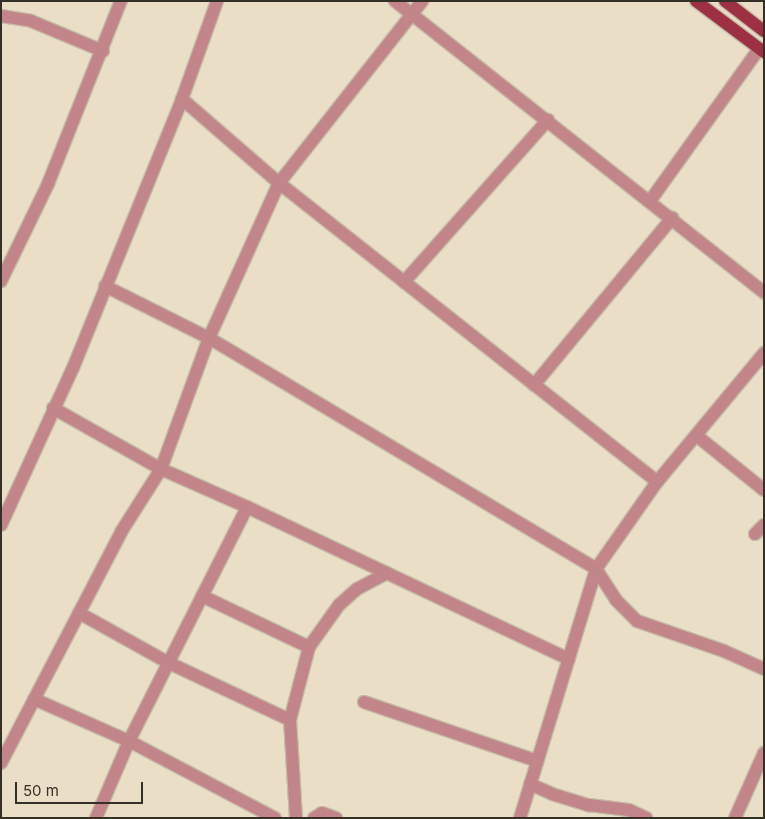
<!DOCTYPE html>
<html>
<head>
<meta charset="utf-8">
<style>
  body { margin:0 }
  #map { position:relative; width:765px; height:819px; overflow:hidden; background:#eadec7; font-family:Inter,sans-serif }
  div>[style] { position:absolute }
  .roads { filter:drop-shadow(1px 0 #c6bba7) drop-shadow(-1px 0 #c6bba7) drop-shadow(0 1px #c6bba7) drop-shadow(0 -1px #c6bba7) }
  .minor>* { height:12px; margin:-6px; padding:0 6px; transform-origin:6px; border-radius:6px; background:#c28589 }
  .major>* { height:12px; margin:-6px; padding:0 6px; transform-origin:6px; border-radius:6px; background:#9d3143 }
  span { translate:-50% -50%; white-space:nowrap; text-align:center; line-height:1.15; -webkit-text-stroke:4px #eadec7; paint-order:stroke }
  .frame { position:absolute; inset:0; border:2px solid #353027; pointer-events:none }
  .scale { position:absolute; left:15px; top:782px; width:128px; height:22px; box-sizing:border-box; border:2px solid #353027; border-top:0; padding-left:6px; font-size:15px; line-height:18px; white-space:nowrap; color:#353027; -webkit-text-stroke:4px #eadec7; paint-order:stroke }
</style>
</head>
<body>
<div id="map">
  <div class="roads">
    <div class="minor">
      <i style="left:395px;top:1px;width:470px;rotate:38.3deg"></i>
      <i style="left:1px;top:16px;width:30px;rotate:9deg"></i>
      <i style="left:31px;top:21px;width:78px;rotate:22.6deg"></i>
      <i style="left:182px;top:99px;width:128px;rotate:40.9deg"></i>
      <i style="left:279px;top:183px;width:482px;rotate:38.3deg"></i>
      <i style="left:650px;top:201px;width:187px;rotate:-54.4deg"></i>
      <i style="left:1px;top:281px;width:108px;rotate:-64.1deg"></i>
      <i style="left:48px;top:184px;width:197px;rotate:-68.3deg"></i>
      <i style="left:404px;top:282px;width:217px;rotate:-48.4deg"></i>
      <i style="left:105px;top:286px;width:116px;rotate:26.6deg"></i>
      <i style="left:209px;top:338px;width:451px;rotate:30.8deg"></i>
      <i style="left:596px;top:569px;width:37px;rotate:57deg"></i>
      <i style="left:616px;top:600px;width:30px;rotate:45deg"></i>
      <i style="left:637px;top:621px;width:92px;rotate:19deg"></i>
      <i style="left:724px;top:651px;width:44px;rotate:24.2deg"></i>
      <i style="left:534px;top:385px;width:217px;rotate:-50.4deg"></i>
      <i style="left:53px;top:408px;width:124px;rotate:29.5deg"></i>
      <i style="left:161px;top:469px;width:94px;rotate:23.8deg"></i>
      <i style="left:247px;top:507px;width:356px;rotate:25.3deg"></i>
      <i style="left:697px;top:436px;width:86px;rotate:38.9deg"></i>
      <i style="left:1px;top:525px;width:173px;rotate:-65.4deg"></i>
      <i style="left:73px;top:368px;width:290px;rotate:-67.9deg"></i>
      <i style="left:182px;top:99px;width:104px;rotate:-70.3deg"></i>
      <i style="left:755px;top:534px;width:13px;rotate:-45deg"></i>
      <i style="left:202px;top:596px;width:119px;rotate:25.5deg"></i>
      <i style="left:79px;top:613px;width:103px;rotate:29.1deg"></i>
      <i style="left:169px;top:663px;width:134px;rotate:25.2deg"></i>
      <i style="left:34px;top:699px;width:104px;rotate:23.9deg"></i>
      <i style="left:129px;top:741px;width:165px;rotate:27.8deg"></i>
      <i style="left:364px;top:702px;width:183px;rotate:18.8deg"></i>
      <i style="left:1px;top:763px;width:260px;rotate:-62.5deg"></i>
      <i style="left:121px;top:532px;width:75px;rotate:-57.6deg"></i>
      <i style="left:161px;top:469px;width:140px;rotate:-69.9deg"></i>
      <i style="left:209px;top:338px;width:170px;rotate:-65.7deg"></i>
      <i style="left:279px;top:183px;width:231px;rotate:-51.8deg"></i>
      <i style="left:530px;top:784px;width:24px;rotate:24deg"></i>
      <i style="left:552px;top:794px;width:39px;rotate:17deg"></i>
      <i style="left:589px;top:805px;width:40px;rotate:7.1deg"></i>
      <i style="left:629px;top:810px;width:19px;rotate:25deg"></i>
      <i style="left:96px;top:818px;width:84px;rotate:-66.8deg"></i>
      <i style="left:129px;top:741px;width:262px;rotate:-63.2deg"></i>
      <i style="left:296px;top:818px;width:98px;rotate:-93.5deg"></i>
      <i style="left:290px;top:720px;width:75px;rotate:-75.4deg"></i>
      <i style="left:309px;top:647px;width:52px;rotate:-54.5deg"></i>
      <i style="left:339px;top:605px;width:24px;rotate:-42deg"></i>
      <i style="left:357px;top:589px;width:34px;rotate:-28deg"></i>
      <i style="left:314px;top:818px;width:9px;rotate:-32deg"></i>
      <i style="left:322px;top:813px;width:15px;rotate:20deg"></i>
      <i style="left:520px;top:818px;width:260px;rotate:-73deg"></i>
      <i style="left:596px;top:569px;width:106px;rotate:-55deg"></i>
      <i style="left:657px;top:482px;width:168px;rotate:-50.3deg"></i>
      <i style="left:735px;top:818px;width:71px;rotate:-66deg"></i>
    </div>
    <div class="major">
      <i style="left:696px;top:1px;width:85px;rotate:36.9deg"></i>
      <i style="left:725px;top:1px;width:49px;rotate:37.6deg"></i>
    </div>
  </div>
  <div class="frame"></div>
  <div class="scale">50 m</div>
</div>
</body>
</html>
